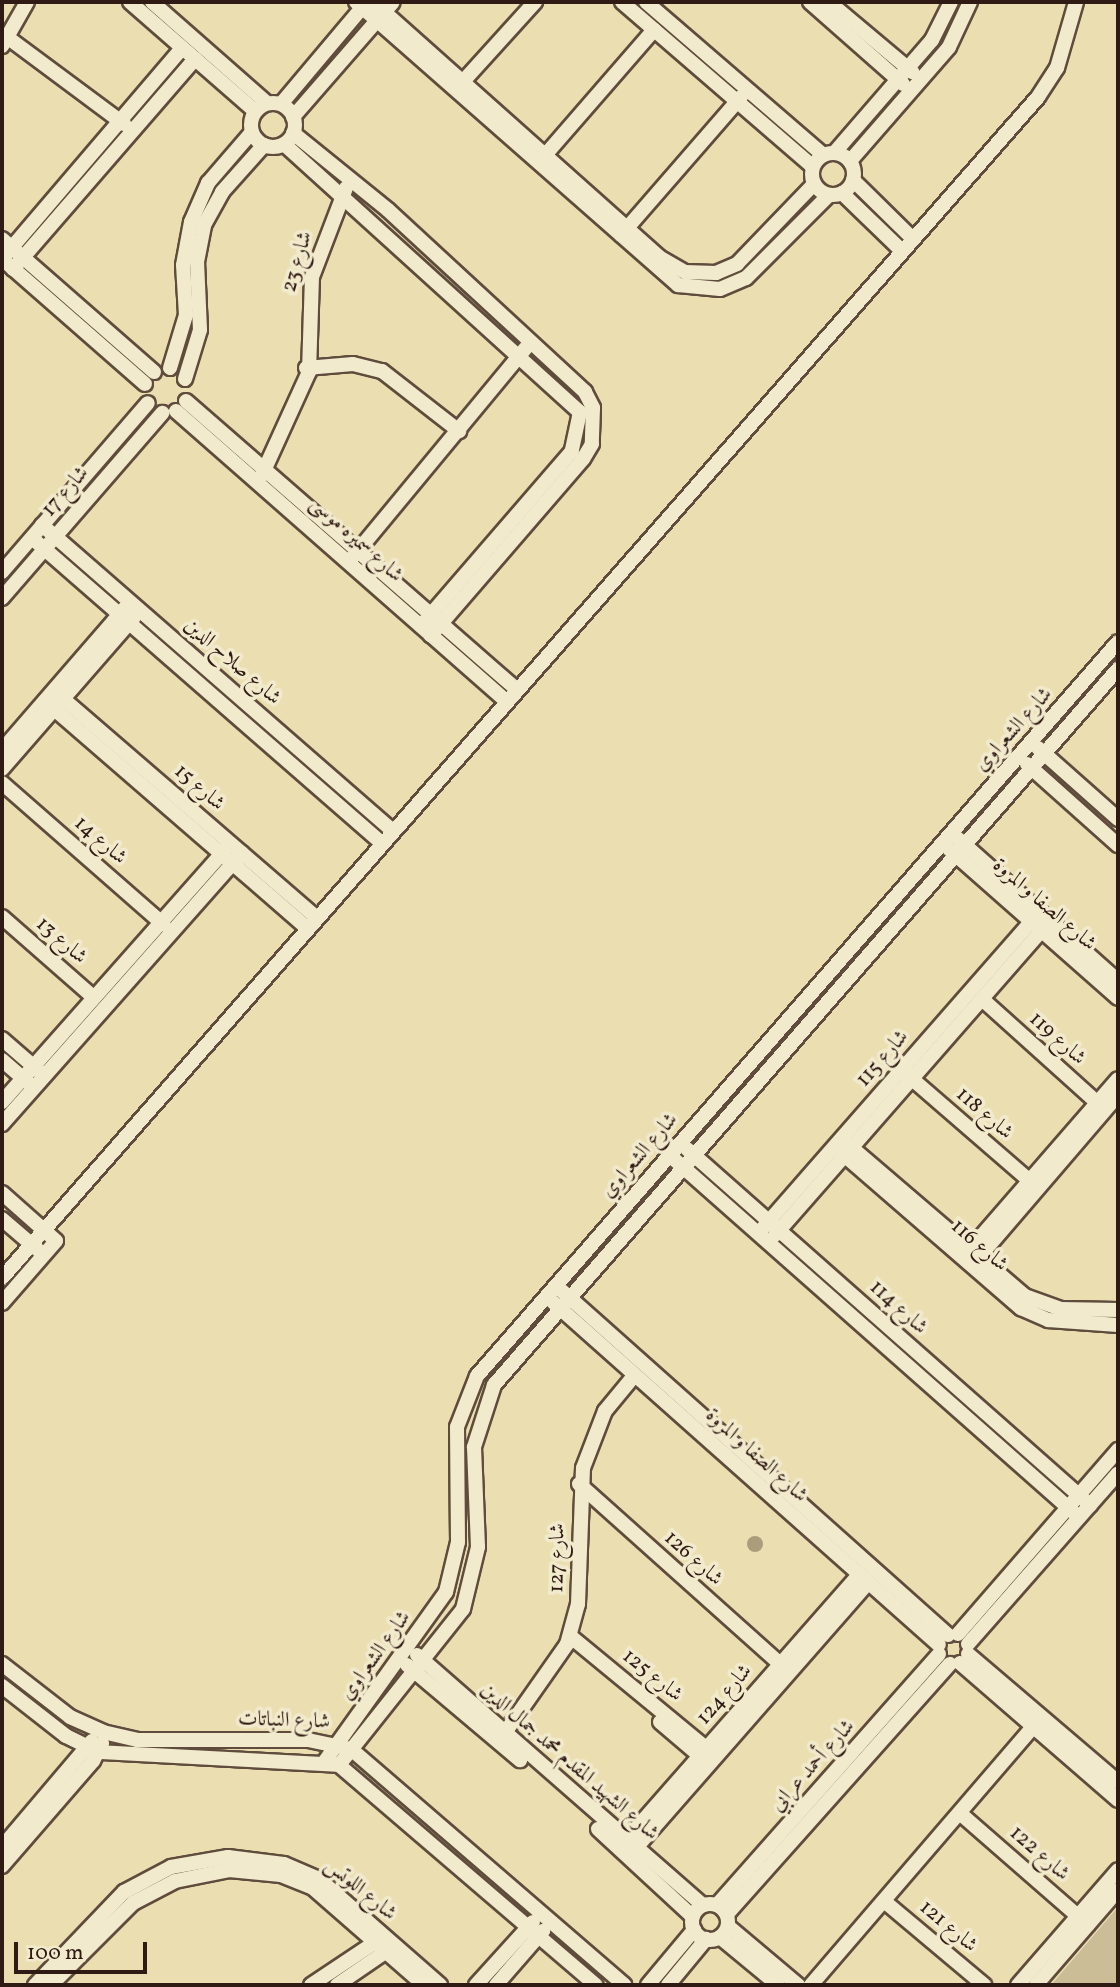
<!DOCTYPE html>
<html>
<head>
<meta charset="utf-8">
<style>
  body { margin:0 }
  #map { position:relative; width:1120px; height:1987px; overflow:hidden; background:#ebdfb2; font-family:Vollkorn,Amiri,serif }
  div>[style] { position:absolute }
  .green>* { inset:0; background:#cbbe97 }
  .water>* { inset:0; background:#ab9c7c }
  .round { border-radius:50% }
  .roads { filter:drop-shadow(2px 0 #5f4c3c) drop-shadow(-2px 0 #5f4c3c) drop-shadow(0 2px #5f4c3c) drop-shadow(0 -2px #5f4c3c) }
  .minor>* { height:14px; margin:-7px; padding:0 7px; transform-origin:7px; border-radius:7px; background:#f2eacd }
  .minor>.ring { margin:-7px; padding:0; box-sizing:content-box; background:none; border:14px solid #f2eacd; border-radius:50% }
  span { translate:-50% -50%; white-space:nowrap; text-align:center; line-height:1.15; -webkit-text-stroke:7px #f2eacd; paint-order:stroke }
  .street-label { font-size:21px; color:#301b14 }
  .frame { position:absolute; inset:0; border:4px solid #301b14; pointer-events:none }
  .scale { position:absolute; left:14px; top:1942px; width:133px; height:32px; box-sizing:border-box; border:4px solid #301b14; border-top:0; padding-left:9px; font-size:21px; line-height:24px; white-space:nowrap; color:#301b14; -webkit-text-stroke:5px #f2eacd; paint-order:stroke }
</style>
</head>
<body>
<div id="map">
  <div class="green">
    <i style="clip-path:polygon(1118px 1907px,1118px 1985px,1051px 1985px)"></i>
  </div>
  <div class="water">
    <i class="round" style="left:747px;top:1536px;width:16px;height:16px"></i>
  </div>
  <div class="roads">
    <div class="minor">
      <i style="left:130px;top:2px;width:166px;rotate:41.1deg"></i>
      <i style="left:152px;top:2px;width:153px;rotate:41.3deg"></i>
      <i style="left:356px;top:2px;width:429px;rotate:41.3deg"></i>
      <i style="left:678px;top:285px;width:42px;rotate:5.4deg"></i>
      <i style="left:720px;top:289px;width:28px;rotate:-23deg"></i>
      <i style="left:746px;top:278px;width:117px;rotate:-45deg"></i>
      <i style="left:373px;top:2px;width:383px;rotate:41.7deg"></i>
      <i style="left:659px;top:257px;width:30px;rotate:30deg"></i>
      <i style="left:685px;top:272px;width:31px;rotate:2deg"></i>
      <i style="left:716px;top:273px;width:23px;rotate:-23deg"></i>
      <i style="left:737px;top:264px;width:111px;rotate:-46.1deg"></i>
      <i style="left:622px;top:2px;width:252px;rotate:40.8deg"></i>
      <i style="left:646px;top:2px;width:234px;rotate:40.8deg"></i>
      <i style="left:810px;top:2px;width:124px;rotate:41.4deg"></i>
      <i style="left:829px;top:2px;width:109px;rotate:40.1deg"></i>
      <i style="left:7px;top:37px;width:146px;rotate:36.6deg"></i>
      <i style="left:2px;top:46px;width:51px;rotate:-60.4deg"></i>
      <i style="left:458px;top:87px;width:115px;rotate:-47.8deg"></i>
      <i class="ring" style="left:251px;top:103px;width:30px;height:30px"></i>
      <i style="left:281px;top:104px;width:133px;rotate:-49.9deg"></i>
      <i style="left:293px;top:117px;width:152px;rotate:-49deg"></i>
      <i style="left:293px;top:133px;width:122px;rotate:39deg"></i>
      <i style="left:388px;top:210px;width:268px;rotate:42.7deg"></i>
      <i style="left:585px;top:392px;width:18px;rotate:63deg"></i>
      <i style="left:593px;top:408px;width:36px;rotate:92deg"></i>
      <i style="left:592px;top:444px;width:17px;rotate:121deg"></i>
      <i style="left:583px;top:459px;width:233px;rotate:130.8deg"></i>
      <i style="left:284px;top:144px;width:399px;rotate:42.2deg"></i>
      <i style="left:580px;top:412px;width:40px;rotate:102deg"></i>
      <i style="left:572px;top:451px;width:231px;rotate:130.8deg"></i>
      <i style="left:835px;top:152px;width:148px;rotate:-49.1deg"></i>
      <i style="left:932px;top:40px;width:42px;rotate:-63.4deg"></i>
      <i class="ring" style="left:812px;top:153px;width:28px;height:28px"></i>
      <i style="left:540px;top:161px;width:174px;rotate:-49deg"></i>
      <i style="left:850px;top:161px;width:151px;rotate:-49deg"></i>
      <i style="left:949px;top:47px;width:50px;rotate:-65deg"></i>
      <i style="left:853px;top:180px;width:84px;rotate:44.5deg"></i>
      <i style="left:842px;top:193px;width:83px;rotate:44deg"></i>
      <i style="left:621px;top:235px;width:183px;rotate:-49deg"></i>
      <i style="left:2px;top:239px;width:202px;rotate:41.2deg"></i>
      <i style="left:2px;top:259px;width:277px;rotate:-49.5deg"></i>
      <i style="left:8px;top:264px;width:182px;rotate:41.2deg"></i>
      <i style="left:13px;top:269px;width:278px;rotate:-49.1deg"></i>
      <i style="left:170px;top:368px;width:55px;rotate:-73.2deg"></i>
      <i style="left:186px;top:315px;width:50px;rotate:-93.4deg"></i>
      <i style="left:183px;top:265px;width:44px;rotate:-79.5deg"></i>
      <i style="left:191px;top:222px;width:43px;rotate:-66.4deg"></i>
      <i style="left:208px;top:183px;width:67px;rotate:-49.2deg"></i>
      <i style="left:306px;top:368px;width:47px;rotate:-4.9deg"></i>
      <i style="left:353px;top:364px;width:30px;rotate:14deg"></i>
      <i style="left:382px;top:371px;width:98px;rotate:37.9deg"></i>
      <i style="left:185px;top:379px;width:51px;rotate:-73deg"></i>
      <i style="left:200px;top:330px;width:68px;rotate:-92.5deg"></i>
      <i style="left:197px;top:262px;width:38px;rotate:-79deg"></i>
      <i style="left:204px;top:225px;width:38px;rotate:-61deg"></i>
      <i style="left:222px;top:192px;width:63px;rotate:-48.2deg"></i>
      <i style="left:186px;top:401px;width:439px;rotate:41.1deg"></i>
      <i style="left:176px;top:411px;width:441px;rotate:41.3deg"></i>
      <i style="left:262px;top:475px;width:113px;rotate:-65.5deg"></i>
      <i style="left:309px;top:372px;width:95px;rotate:-88.2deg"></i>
      <i style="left:312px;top:277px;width:95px;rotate:-69.1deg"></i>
      <i style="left:42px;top:525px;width:466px;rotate:41.1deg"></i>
      <i style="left:32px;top:538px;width:464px;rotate:41.1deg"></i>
      <i style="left:352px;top:558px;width:273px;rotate:-50.4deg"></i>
      <i style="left:2px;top:572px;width:223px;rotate:-49.2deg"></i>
      <i style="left:2px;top:598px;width:245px;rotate:-49.1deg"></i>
      <i style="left:54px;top:691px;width:347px;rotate:40.8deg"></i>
      <i style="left:45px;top:701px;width:348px;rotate:40.9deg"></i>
      <i style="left:1038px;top:748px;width:107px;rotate:41.6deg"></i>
      <i style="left:2px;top:750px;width:188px;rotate:-49.1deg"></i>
      <i style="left:1027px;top:764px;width:122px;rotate:41.7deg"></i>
      <i style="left:2px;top:769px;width:201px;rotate:-49deg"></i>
      <i style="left:2px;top:783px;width:215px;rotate:41.2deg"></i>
      <i style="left:957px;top:838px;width:215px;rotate:41.6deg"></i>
      <i style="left:949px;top:849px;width:225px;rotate:41.4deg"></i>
      <i style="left:2px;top:917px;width:121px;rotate:41.3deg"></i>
      <i style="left:982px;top:999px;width:163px;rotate:42deg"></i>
      <i style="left:2px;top:1039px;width:50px;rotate:41deg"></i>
      <i style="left:2px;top:1060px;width:37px;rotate:41deg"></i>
      <i style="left:911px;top:1078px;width:157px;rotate:40.9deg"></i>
      <i style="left:2px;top:1102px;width:341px;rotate:-48.5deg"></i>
      <i style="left:2px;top:1124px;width:362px;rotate:-48.5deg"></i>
      <i style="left:844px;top:1141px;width:238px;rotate:40.6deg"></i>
      <i style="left:1025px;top:1296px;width:37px;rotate:20deg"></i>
      <i style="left:1060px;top:1309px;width:58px;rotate:1deg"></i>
      <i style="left:836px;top:1148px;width:245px;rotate:40.9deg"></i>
      <i style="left:1021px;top:1308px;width:30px;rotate:24deg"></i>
      <i style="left:1048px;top:1320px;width:70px;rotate:4.1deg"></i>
      <i style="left:687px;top:1149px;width:538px;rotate:41.46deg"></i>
      <i style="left:675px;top:1160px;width:539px;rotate:41.47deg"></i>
      <i style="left:2px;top:1193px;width:72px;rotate:41.6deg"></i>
      <i style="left:56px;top:1241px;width:82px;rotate:131.1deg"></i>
      <i style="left:2px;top:1219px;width:48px;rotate:40.7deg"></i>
      <i style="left:763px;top:1228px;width:419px;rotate:-48.8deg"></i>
      <i style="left:775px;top:1235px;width:416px;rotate:-48.8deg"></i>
      <i style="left:965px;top:1255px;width:233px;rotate:-49deg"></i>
      <i style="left:974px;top:1263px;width:221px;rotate:-49.4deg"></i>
      <i style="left:2px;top:1278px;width:1571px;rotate:-48.74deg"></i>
      <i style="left:1038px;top:97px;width:35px;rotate:-57deg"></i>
      <i style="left:1057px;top:68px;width:69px;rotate:-73.9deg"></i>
      <i style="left:562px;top:1291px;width:517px;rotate:41.71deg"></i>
      <i style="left:553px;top:1302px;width:516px;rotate:41.62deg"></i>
      <i style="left:579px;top:1484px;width:270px;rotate:41.8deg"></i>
      <i style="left:958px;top:1634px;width:244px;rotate:-49deg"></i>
      <i style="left:570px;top:1636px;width:176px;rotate:39.5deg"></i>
      <i style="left:968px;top:1644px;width:227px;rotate:-48.7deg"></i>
      <i style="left:968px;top:1654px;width:197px;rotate:40.5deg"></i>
      <i style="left:417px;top:1655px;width:380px;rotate:41.2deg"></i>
      <i style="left:960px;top:1663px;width:209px;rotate:40.9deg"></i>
      <i style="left:2px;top:1664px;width:86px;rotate:37.9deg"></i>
      <i style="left:70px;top:1717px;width:36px;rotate:24deg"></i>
      <i style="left:103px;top:1732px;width:35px;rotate:13deg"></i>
      <i style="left:137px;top:1740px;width:171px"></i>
      <i style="left:308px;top:1740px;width:44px;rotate:11.8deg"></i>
      <i style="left:351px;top:1749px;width:361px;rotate:40.8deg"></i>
      <i style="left:407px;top:1665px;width:148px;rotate:40.1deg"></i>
      <i style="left:2px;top:1686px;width:81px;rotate:38deg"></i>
      <i style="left:66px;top:1736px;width:37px;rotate:26deg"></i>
      <i style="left:99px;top:1752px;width:240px;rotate:3.1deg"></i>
      <i style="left:339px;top:1765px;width:338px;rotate:40.6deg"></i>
      <i style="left:660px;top:1722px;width:52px;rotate:40.4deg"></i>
      <i style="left:504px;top:1734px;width:110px;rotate:-55deg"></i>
      <i style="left:567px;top:1644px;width:41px;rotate:-74.6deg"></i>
      <i style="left:578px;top:1604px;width:136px;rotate:-87.9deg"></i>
      <i style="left:583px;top:1468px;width:61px;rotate:-68.9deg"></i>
      <i style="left:605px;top:1411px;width:45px;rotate:-50.4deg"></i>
      <i style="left:325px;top:1761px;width:208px;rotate:-54.4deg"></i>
      <i style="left:446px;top:1592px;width:51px;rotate:-76.5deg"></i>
      <i style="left:458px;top:1542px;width:115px;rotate:-90.5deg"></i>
      <i style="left:457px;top:1427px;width:55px;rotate:-68.6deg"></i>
      <i style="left:477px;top:1376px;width:974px;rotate:-48.87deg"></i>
      <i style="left:339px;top:1765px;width:199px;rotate:-51.5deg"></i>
      <i style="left:463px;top:1609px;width:64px;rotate:-76.4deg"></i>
      <i style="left:478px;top:1547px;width:100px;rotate:-92.3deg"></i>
      <i style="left:474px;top:1447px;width:65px;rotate:-72.1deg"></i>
      <i style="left:494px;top:1385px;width:950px;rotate:-48.93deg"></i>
      <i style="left:962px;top:1815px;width:167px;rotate:41.1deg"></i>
      <i style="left:598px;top:1829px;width:129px;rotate:42.8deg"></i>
      <i style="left:625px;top:1841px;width:351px;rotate:-48.7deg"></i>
      <i style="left:2px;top:1847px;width:139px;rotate:-49.7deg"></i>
      <i style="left:635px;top:1849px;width:351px;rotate:-48.8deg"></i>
      <i style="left:2px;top:1866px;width:139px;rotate:-49.1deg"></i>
      <i style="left:93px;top:1761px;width:20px;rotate:-63deg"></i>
      <i style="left:884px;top:1901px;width:131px;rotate:40deg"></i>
      <i class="ring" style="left:692px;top:1904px;width:22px;height:22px"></i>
      <i style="left:717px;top:1905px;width:335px;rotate:-48.5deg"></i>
      <i style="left:727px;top:1914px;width:335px;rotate:-48.3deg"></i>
      <i style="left:728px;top:1926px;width:92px;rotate:40.1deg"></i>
      <i style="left:720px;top:1937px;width:75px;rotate:39.6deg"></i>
      <i style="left:35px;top:1985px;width:129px;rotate:-46.3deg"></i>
      <i style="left:124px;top:1892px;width:53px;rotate:-28deg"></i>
      <i style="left:171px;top:1867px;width:58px;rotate:-10deg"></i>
      <i style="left:228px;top:1857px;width:56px;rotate:7.1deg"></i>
      <i style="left:284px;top:1864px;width:38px;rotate:23deg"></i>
      <i style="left:319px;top:1879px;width:161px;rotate:41.2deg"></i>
      <i style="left:51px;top:1985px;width:116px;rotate:-45deg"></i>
      <i style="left:133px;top:1903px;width:47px;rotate:-27.6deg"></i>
      <i style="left:175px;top:1881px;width:55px;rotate:-11.5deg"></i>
      <i style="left:229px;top:1870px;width:52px;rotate:5.5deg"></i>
      <i style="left:281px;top:1875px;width:35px;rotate:22deg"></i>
      <i style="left:313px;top:1888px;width:147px;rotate:41.1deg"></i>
      <i style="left:311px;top:1985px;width:87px;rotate:-33.7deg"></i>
      <i style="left:337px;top:1985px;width:65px;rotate:-34.4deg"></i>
      <i style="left:476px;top:1985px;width:85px;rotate:-47.9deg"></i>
      <i style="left:496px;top:1985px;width:72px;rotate:-49deg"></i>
      <i style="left:648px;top:1985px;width:72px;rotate:-50.1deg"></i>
      <i style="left:668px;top:1985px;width:60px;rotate:-50.4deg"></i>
      <i style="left:811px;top:1985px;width:352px;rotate:-49.3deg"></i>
      <i style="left:1018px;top:1985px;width:152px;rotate:-49deg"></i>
      <i style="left:1036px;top:1985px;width:125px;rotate:-49.2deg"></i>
    </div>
  </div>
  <div class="street-label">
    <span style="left:298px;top:262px;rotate:-74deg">شارع 23</span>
    <span style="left:66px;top:492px;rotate:-49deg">شارع 17</span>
    <span style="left:356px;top:540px;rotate:42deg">شارع سميره موسى</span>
    <span style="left:232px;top:662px;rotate:41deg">شارع صلاح الدين</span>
    <span style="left:1014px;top:730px;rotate:-48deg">شارع الشعراوي</span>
    <span style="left:199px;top:788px;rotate:41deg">شارع 15</span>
    <span style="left:100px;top:841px;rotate:41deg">شارع 14</span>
    <span style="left:1044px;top:905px;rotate:41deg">شارع الصفا و المروة</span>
    <span style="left:61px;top:941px;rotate:41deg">شارع 13</span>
    <span style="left:1057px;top:1039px;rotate:42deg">شارع 119</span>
    <span style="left:883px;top:1059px;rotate:-49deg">شارع 115</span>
    <span style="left:984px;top:1114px;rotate:41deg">شارع 118</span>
    <span style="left:640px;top:1156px;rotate:-49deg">شارع الشعراوي</span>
    <span style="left:979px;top:1246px;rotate:41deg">شارع 116</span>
    <span style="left:898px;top:1308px;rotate:42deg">شارع 114</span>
    <span style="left:756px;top:1456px;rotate:42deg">شارع الصفا و المروة</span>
    <span style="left:558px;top:1558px;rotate:-89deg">شارع 127</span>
    <span style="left:693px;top:1559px;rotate:42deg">شارع 126</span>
    <span style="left:376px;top:1656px;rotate:-54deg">شارع الشعراوي</span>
    <span style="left:652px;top:1676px;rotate:39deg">شارع 125</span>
    <span style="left:725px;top:1695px;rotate:-49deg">شارع 124</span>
    <span style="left:284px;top:1721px;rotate:2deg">شارع النباتات</span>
    <span style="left:569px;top:1762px;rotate:41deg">شارع الشهيد المقدم محمد جمال الدين</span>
    <span style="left:813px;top:1766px;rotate:-48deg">شارع أحمد عرابي</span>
    <span style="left:1039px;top:1854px;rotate:41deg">شارع 122</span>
    <span style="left:360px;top:1890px;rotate:39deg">شارع اللوتس</span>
    <span style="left:948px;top:1927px;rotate:40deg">شارع 121</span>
  </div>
  <div class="frame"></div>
  <div class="scale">100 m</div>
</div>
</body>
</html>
